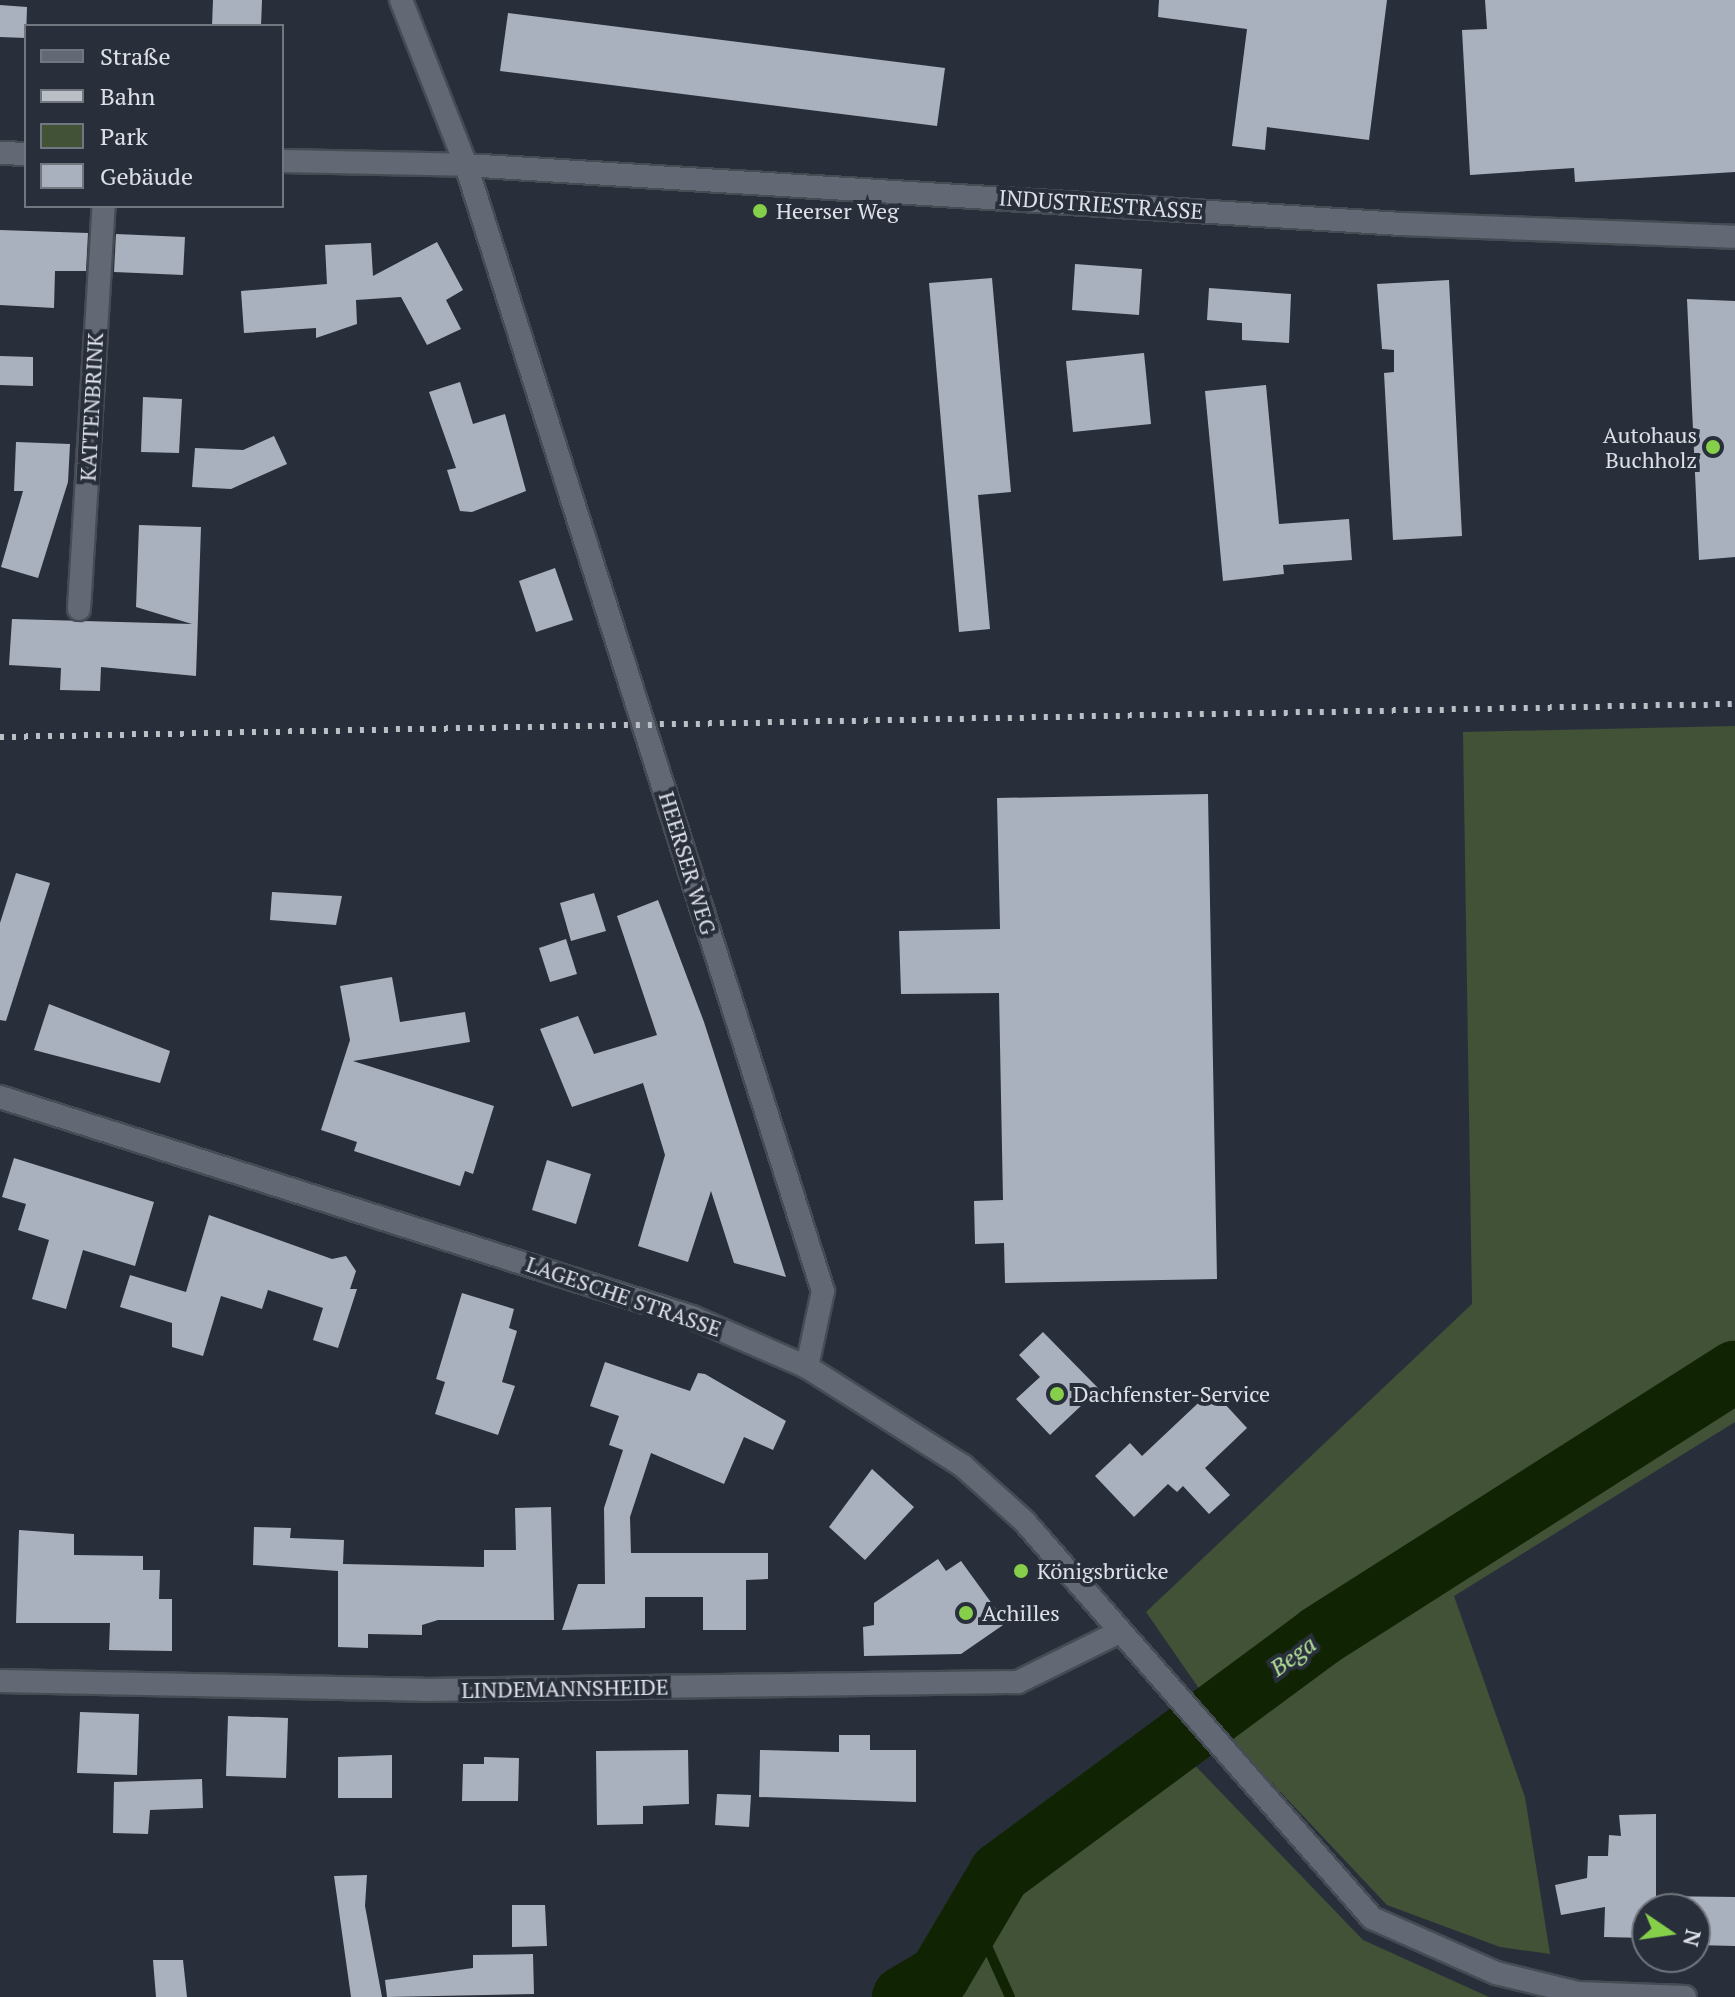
<!DOCTYPE html>
<html>
<head>
<meta charset="utf-8">
<style>
  body { margin:0 }
  #map { position:relative; width:1735px; height:1997px; overflow:hidden; background:#292f3a; font-family:"PT Serif",serif }
  div>[style] { position:absolute }
  .green>* { inset:0; background:#415237 }
  .stream>* { height:10px; margin:-5px; padding:0 5px; transform-origin:5px; border-radius:5px; background:#102302 }
  .river>* { height:62px; margin:-31px; padding:0 31px; transform-origin:31px; border-radius:31px; background:#102302 }
  .building>* { inset:0; background:#aab1be }
  .roads { filter:drop-shadow(2px 0 #474b54) drop-shadow(-2px 0 #474b54) drop-shadow(0 2px #474b54) drop-shadow(0 -2px #474b54) }
  .minor>* { height:22px; margin:-11px; padding:0 11px; transform-origin:11px; border-radius:11px; background:#626974 }
  .tertiary>* { height:22px; margin:-11px; padding:0 11px; transform-origin:11px; border-radius:11px; background:#626974 }
  .rail>* { height:6px; margin-top:-3px; transform-origin:0; background:repeating-linear-gradient(90deg,#bbbfc6 0 4px,transparent 0 12px) }
  .dots>* { width:22px; height:22px; translate:-50% -50%; box-sizing:border-box; border:4px solid #292f3a; border-radius:50% }
  span { translate:-50% -50%; white-space:nowrap; text-align:center; line-height:1.15; -webkit-text-stroke:8px #292f3a; paint-order:stroke }
  .street-label { font-size:22px; color:#dde0e7 }
  .poi-label { font-size:22px; color:#dde0e7 }
  .left { translate:0 -50%; text-align:left }
  .right { translate:-100% -50%; text-align:right }
  .water-label { font-size:24px; color:#b5e198; font-style:italic }
  .legend { position:absolute; left:24px; top:24px; width:260px; height:184px; box-sizing:border-box; background:#292f3a; border:2px solid #71767f; margin:0; padding:10px 14px; list-style:none; font-size:24px; color:#dde0e7 }
  .legend li { display:flex; align-items:center; gap:16px; height:40px }
  .legend b { width:40px; border:2px solid #71767f }
  .north { position:absolute; left:1631px; top:1893px; width:80px; height:80px; box-sizing:border-box; background:#292f3a; border:2px solid #71767f; border-radius:50%; rotate:103deg; font-size:22px; font-weight:700; line-height:32px; text-align:center; color:#dde0e7 }
  .north::after { content:''; display:block; margin:auto; width:28px; height:36px; background:#86cf4b; clip-path:polygon(50% 0,100% 100%,50% 72%,0 100%) }
</style>
</head>
<body>
<div id="map">
  <div class="green">
    <i style="clip-path:polygon(1735px 726px,1735px 1422px,1454px 1596px,1525px 1797px,1550px 1954px,1500px 1947px,1387px 1905px,1243px 1752px,1146px 1612px,1472px 1304px,1463px 732px)"></i>
    <i style="clip-path:polygon(1183px 1753px,1363px 1940px,1489px 1997px,935px 1997px,953px 1987px,1019px 1880px)"></i>
  </div>
  <div class="stream">
    <i style="left:974px;top:1917px;width:88px;rotate:65.8deg"></i>
  </div>
  <div class="river">
    <i style="left:903px;top:1997px;width:42px;rotate:-30.3deg"></i>
    <i style="left:939px;top:1976px;width:120px;rotate:-59.4deg"></i>
    <i style="left:1000px;top:1873px;width:398px;rotate:-36.5deg"></i>
    <i style="left:1320px;top:1636px;width:492px;rotate:-32.5deg"></i>
  </div>
  <div class="building">
    <i style="clip-path:polygon(213px 0,262px 0,261px 26px,212px 26px)"></i>
    <i style="clip-path:polygon(1159px 0,1387px 0,1369px 140px,1267px 127px,1265px 150px,1232px 146px,1247px 29px,1158px 17px)"></i>
    <i style="clip-path:polygon(1485px 0,1735px 0,1735px 172px,1575px 182px,1574px 168px,1470px 175px,1462px 30px,1487px 29px)"></i>
    <i style="clip-path:polygon(0 5px,27px 7px,26px 38px,0 37px)"></i>
    <i style="clip-path:polygon(508px 13px,945px 68px,937px 126px,500px 71px)"></i>
    <i style="clip-path:polygon(0 230px,88px 233px,86px 271px,55px 271px,54px 308px,0 305px)"></i>
    <i style="clip-path:polygon(116px 234px,185px 237px,183px 275px,114px 272px)"></i>
    <i style="clip-path:polygon(437px 242px,463px 290px,446px 300px,461px 329px,427px 345px,401px 297px,356px 300px,357px 324px,316px 338px,316px 328px,244px 333px,241px 291px,327px 284px,325px 245px,371px 243px,373px 276px)"></i>
    <i style="clip-path:polygon(1075px 264px,1142px 269px,1139px 315px,1072px 310px)"></i>
    <i style="clip-path:polygon(992px 278px,1011px 492px,978px 495px,990px 629px,959px 632px,929px 283px)"></i>
    <i style="clip-path:polygon(1449px 280px,1462px 536px,1393px 540px,1384px 373px,1394px 372px,1394px 350px,1382px 349px,1377px 284px)"></i>
    <i style="clip-path:polygon(1209px 288px,1291px 294px,1289px 343px,1242px 340px,1242px 323px,1207px 320px)"></i>
    <i style="clip-path:polygon(1687px 299px,1735px 301px,1735px 557px,1699px 560px)"></i>
    <i style="clip-path:polygon(1144px 353px,1151px 424px,1073px 432px,1066px 361px)"></i>
    <i style="clip-path:polygon(0 356px,33px 357px,33px 386px,0 385px)"></i>
    <i style="clip-path:polygon(460px 382px,473px 424px,505px 414px,526px 491px,472px 512px,460px 511px,447px 470px,456px 468px,429px 392px)"></i>
    <i style="clip-path:polygon(1266px 385px,1279px 524px,1349px 519px,1352px 560px,1283px 565px,1284px 574px,1223px 581px,1205px 391px)"></i>
    <i style="clip-path:polygon(143px 397px,182px 399px,179px 453px,141px 452px)"></i>
    <i style="clip-path:polygon(274px 436px,287px 464px,231px 489px,192px 487px,195px 448px,243px 450px)"></i>
    <i style="clip-path:polygon(16px 442px,70px 444px,68px 482px,38px 578px,1px 567px,23px 491px,14px 491px)"></i>
    <i style="clip-path:polygon(139px 525px,201px 527px,196px 676px,101px 667px,100px 691px,60px 690px,61px 668px,9px 665px,12px 619px,192px 624px,136px 607px)"></i>
    <i style="clip-path:polygon(555px 568px,573px 620px,536px 632px,519px 581px)"></i>
    <i style="clip-path:polygon(1208px 794px,1217px 1279px,1005px 1283px,1004px 1243px,975px 1244px,974px 1201px,1003px 1200px,999px 993px,901px 994px,899px 931px,1000px 929px,997px 798px)"></i>
    <i style="clip-path:polygon(16px 873px,50px 883px,6px 1021px,0 1020px,0 923px)"></i>
    <i style="clip-path:polygon(272px 892px,342px 896px,336px 925px,270px 920px)"></i>
    <i style="clip-path:polygon(594px 893px,606px 931px,571px 941px,560px 903px)"></i>
    <i style="clip-path:polygon(658px 900px,704px 1022px,786px 1277px,734px 1263px,711px 1191px,688px 1262px,638px 1246px,665px 1155px,643px 1083px,572px 1107px,540px 1029px,578px 1016px,594px 1054px,657px 1035px,617px 916px)"></i>
    <i style="clip-path:polygon(566px 939px,577px 974px,550px 982px,539px 948px)"></i>
    <i style="clip-path:polygon(392px 977px,400px 1022px,465px 1012px,470px 1042px,353px 1061px,494px 1106px,473px 1174px,465px 1171px,460px 1186px,354px 1151px,357px 1142px,321px 1130px,350px 1040px,340px 986px)"></i>
    <i style="clip-path:polygon(49px 1004px,170px 1051px,160px 1083px,34px 1050px)"></i>
    <i style="clip-path:polygon(14px 1158px,154px 1202px,135px 1266px,83px 1250px,66px 1309px,32px 1299px,49px 1240px,18px 1230px,26px 1204px,2px 1197px)"></i>
    <i style="clip-path:polygon(547px 1160px,591px 1174px,576px 1224px,532px 1210px)"></i>
    <i style="clip-path:polygon(209px 1215px,332px 1259px,346px 1256px,356px 1271px,350px 1289px,357px 1289px,338px 1348px,313px 1340px,323px 1308px,268px 1290px,262px 1309px,221px 1296px,203px 1356px,172px 1347px,172px 1323px,120px 1307px,130px 1275px,186px 1292px)"></i>
    <i style="clip-path:polygon(462px 1293px,514px 1309px,509px 1328px,517px 1331px,502px 1382px,515px 1386px,498px 1435px,435px 1414px,445px 1382px,436px 1379px)"></i>
    <i style="clip-path:polygon(1043px 1332px,1099px 1389px,1050px 1435px,1016px 1399px,1040px 1377px,1019px 1355px)"></i>
    <i style="clip-path:polygon(605px 1362px,690px 1391px,698px 1373px,705px 1374px,786px 1421px,773px 1450px,744px 1437px,724px 1484px,651px 1453px,630px 1517px,631px 1553px,768px 1553px,768px 1579px,746px 1580px,746px 1630px,703px 1630px,703px 1597px,645px 1597px,645px 1628px,562px 1630px,578px 1584px,605px 1584px,604px 1508px,623px 1450px,609px 1445px,619px 1416px,590px 1406px)"></i>
    <i style="clip-path:polygon(1212px 1390px,1247px 1428px,1205px 1468px,1230px 1495px,1209px 1514px,1183px 1486px,1177px 1492px,1168px 1484px,1134px 1517px,1095px 1476px,1130px 1443px,1142px 1456px)"></i>
    <i style="clip-path:polygon(872px 1469px,914px 1507px,865px 1560px,829px 1527px)"></i>
    <i style="clip-path:polygon(551px 1507px,554px 1620px,438px 1620px,422px 1625px,422px 1635px,368px 1634px,368px 1648px,338px 1647px,338px 1571px,253px 1565px,254px 1527px,291px 1528px,290px 1538px,344px 1540px,343px 1564px,484px 1567px,484px 1550px,516px 1550px,515px 1508px)"></i>
    <i style="clip-path:polygon(19px 1530px,74px 1534px,74px 1555px,143px 1556px,143px 1570px,160px 1570px,159px 1599px,172px 1599px,172px 1651px,109px 1650px,110px 1623px,16px 1623px)"></i>
    <i style="clip-path:polygon(938px 1559px,946px 1571px,961px 1561px,1006px 1623px,961px 1654px,864px 1656px,863px 1627px,874px 1625px,874px 1603px)"></i>
    <i style="clip-path:polygon(80px 1712px,139px 1714px,137px 1775px,77px 1773px)"></i>
    <i style="clip-path:polygon(228px 1716px,288px 1718px,286px 1778px,226px 1776px)"></i>
    <i style="clip-path:polygon(839px 1735px,870px 1735px,870px 1750px,916px 1750px,916px 1802px,759px 1797px,760px 1750px,839px 1752px)"></i>
    <i style="clip-path:polygon(688px 1750px,689px 1804px,643px 1806px,643px 1824px,597px 1825px,596px 1751px)"></i>
    <i style="clip-path:polygon(392px 1755px,392px 1798px,338px 1798px,338px 1757px)"></i>
    <i style="clip-path:polygon(484px 1757px,519px 1758px,518px 1801px,462px 1801px,463px 1764px,484px 1764px)"></i>
    <i style="clip-path:polygon(202px 1779px,203px 1808px,150px 1810px,148px 1834px,113px 1833px,114px 1782px)"></i>
    <i style="clip-path:polygon(717px 1794px,751px 1795px,749px 1827px,715px 1825px)"></i>
    <i style="clip-path:polygon(1656px 1814px,1656px 1896px,1735px 1897px,1735px 1946px,1695px 1945px,1695px 1909px,1647px 1909px,1647px 1938px,1604px 1937px,1605px 1907px,1561px 1915px,1555px 1885px,1587px 1878px,1588px 1856px,1608px 1856px,1609px 1835px,1621px 1836px,1619px 1815px)"></i>
    <i style="clip-path:polygon(367px 1875px,365px 1906px,382px 1997px,351px 1997px,334px 1876px)"></i>
    <i style="clip-path:polygon(512px 1905px,545px 1905px,547px 1946px,512px 1947px)"></i>
    <i style="clip-path:polygon(533px 1954px,534px 1994px,387px 1997px,385px 1980px,473px 1968px,473px 1955px)"></i>
    <i style="clip-path:polygon(153px 1960px,183px 1960px,187px 1997px,156px 1997px)"></i>
  </div>
  <div class="roads">
    <div class="minor">
      <i style="left:401px;top:0;width:177px;rotate:68.5deg"></i>
      <i style="left:466px;top:165px;width:1181px;rotate:72.41deg"></i>
      <i style="left:823px;top:1291px;width:78px;rotate:101.9deg"></i>
      <i style="left:0;top:153px;width:26px;rotate:2deg"></i>
      <i style="left:282px;top:161px;width:184px;rotate:1.2deg"></i>
      <i style="left:466px;top:165px;width:936px;rotate:3.61deg"></i>
      <i style="left:1400px;top:224px;width:335px;rotate:2.2deg"></i>
      <i style="left:79px;top:609px;width:404px;rotate:-86.5deg"></i>
      <i style="left:0;top:1681px;width:423px;rotate:1.2deg"></i>
      <i style="left:423px;top:1690px;width:595px;rotate:-0.77deg"></i>
      <i style="left:1018px;top:1682px;width:113px;rotate:-26.3deg"></i>
    </div>
    <div class="tertiary">
      <i style="left:0;top:1097px;width:726px;rotate:17.64deg"></i>
      <i style="left:692px;top:1317px;width:125px;rotate:23.5deg"></i>
      <i style="left:807px;top:1367px;width:185px;rotate:32.4deg"></i>
      <i style="left:963px;top:1466px;width:82px;rotate:42deg"></i>
      <i style="left:1024px;top:1521px;width:528px;rotate:48.76deg"></i>
      <i style="left:1372px;top:1918px;width:136px;rotate:23.9deg"></i>
      <i style="left:1496px;top:1973px;width:84px;rotate:13.7deg"></i>
      <i style="left:1578px;top:1993px;width:107px;rotate:2.1deg"></i>
    </div>
  </div>
  <div class="rail">
    <i style="left:0;top:737px;width:1735px;rotate:-1.09deg"></i>
  </div>
  <div class="dots">
    <i style="left:760px;top:211px;background:#86cf4b"></i>
    <i style="left:1713px;top:447px;background:#86cf4b"></i>
    <i style="left:1057px;top:1394px;background:#86cf4b"></i>
    <i style="left:1021px;top:1571px;background:#86cf4b"></i>
    <i style="left:966px;top:1613px;background:#86cf4b"></i>
  </div>
  <div class="street-label">
    <span style="left:1101px;top:204px;rotate:4deg">INDUSTRIESTRASSE</span>
    <span style="left:91px;top:407px;rotate:-87deg">KATTENBRINK</span>
    <span style="left:688px;top:863px;rotate:73deg">HEERSER WEG</span>
    <span style="left:624px;top:1296px;rotate:19deg">LAGESCHE STRASSE</span>
    <span style="left:565px;top:1688px;rotate:-1deg">LINDEMANNSHEIDE</span>
  </div>
  <div class="poi-label">
    <span class="left" style="left:776px;top:211px">Heerser Weg</span>
    <span class="right" style="left:1697px;top:447px">Autohaus<br>Buchholz</span>
    <span class="left" style="left:1073px;top:1394px">Dachfenster-Service</span>
    <span class="left" style="left:1037px;top:1571px">Königsbrücke</span>
    <span class="left" style="left:982px;top:1613px">Achilles</span>
  </div>
  <div class="water-label">
    <span style="left:1293px;top:1656px;rotate:-36deg">Bega</span>
  </div>
  <ul class="legend">
  <li><b style="height:10px;background:#626974"></b>Straße</li>
  <li><b style="height:10px;background:#bbbfc6"></b>Bahn</li>
  <li><b style="height:22px;background:#415237"></b>Park</li>
  <li><b style="height:22px;background:#aab1be"></b>Gebäude</li>
  </ul>
  <div class="north">N</div>
</div>
</body>
</html>
